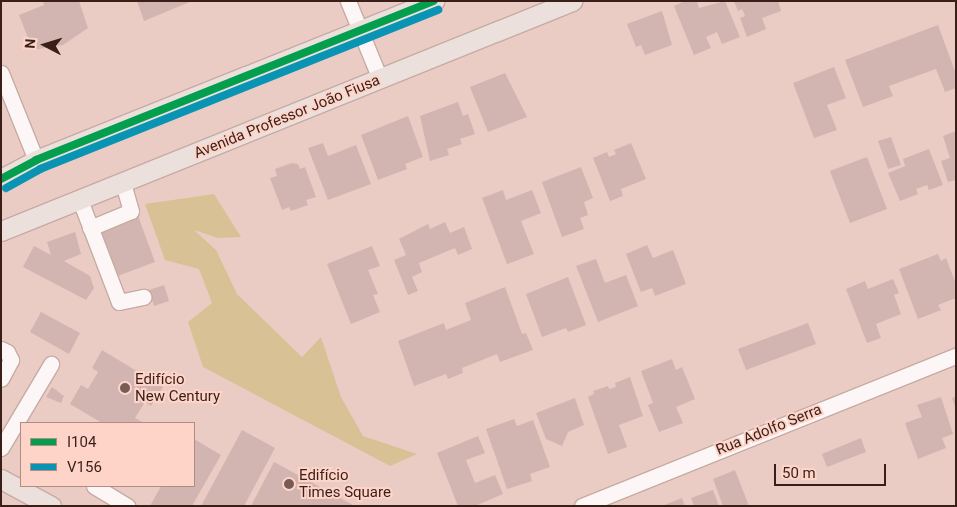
<!DOCTYPE html>
<html>
<head>
<meta charset="utf-8">
<style>
  body { margin:0 }
  #map { position:relative; width:957px; height:507px; overflow:hidden; background:#ebccc4; font-family:Roboto,sans-serif }
  div>[style] { position:absolute }
  .green>* { inset:0; background:#d9c196 }
  .building>* { inset:0; background:#d2b4b1 }
  .roads { filter:drop-shadow(1px 0 #c6aba4) drop-shadow(-1px 0 #c6aba4) drop-shadow(0 1px #c6aba4) drop-shadow(0 -1px #c6aba4) }
  .minor>* { height:15px; margin:-7.5px; padding:0 7.5px; transform-origin:7.5px; border-radius:7.5px; background:#fcf7f6 }
  .major>* { height:19px; margin:-9.5px; padding:0 9.5px; transform-origin:9.5px; border-radius:9.5px; background:#ece0dd }
  .bus-1>* { height:8px; margin:-4px; padding:0 4px; transform-origin:4px; border-radius:4px; background:#039f4e }
  .bus-2>* { height:8px; margin:-4px; padding:0 4px; transform-origin:4px; border-radius:4px; background:#0994b3 }
  .dots>* { width:14px; height:14px; translate:-50% -50%; box-sizing:border-box; border:2px solid #ffd4c8; border-radius:50% }
  span { translate:-50% -50%; white-space:nowrap; text-align:center; line-height:1.15; -webkit-text-stroke:4px #ffd4c8; paint-order:stroke }
  .street-label { font-size:15px; color:#391f18 }
  .poi-label { font-size:15px; color:#391f18 }
  .left { translate:0 -50%; text-align:left }
  .frame { position:absolute; inset:0; border:2px solid #391f18; pointer-events:none }
  .legend { position:absolute; left:20px; top:422px; width:175px; height:65px; box-sizing:border-box; background:#ffd4c8; border:1px solid #b08c82; margin:0; padding:6px 9px; list-style:none; font-size:15px; color:#391f18 }
  .legend li { display:flex; align-items:center; gap:10px; height:25px }
  .legend b { width:25px; border:1px solid #b08c82 }
  .north { position:absolute; left:20px; top:20px; width:50px; height:50px; -webkit-text-stroke:4px #ffd4c8; paint-order:stroke; rotate:275deg; font-size:14px; font-weight:700; line-height:20px; text-align:center; color:#391f18 }
  .north::after { content:''; display:block; margin:auto; width:18px; height:22px; background:#391f18; clip-path:polygon(50% 0,100% 100%,50% 72%,0 100%) }
  .scale { position:absolute; left:774px; top:464px; width:112px; height:22px; box-sizing:border-box; border:2px solid #391f18; border-top:0; padding-left:6px; font-size:15px; line-height:18px; white-space:nowrap; color:#391f18; -webkit-text-stroke:4px #ffd4c8; paint-order:stroke }
</style>
</head>
<body>
<div id="map">
  <div class="green">
    <i style="clip-path:polygon(214px 194px,241px 237px,218px 238px,194px 230px,216px 250px,237px 294px,302px 357px,321px 337px,341px 397px,363px 436px,417px 454px,390px 466px,203px 367px,188px 322px,212px 303px,199px 269px,165px 260px,145px 204px)"></i>
  </div>
  <div class="building">
    <i style="clip-path:polygon(43px 1px,79px 1px,88px 28px,63px 45px,33px 50px,19px 15px,44px 5px)"></i>
    <i style="clip-path:polygon(137px 1px,192px 1px,144px 21px)"></i>
    <i style="clip-path:polygon(685px 1px,697px 1px,699px 8px,725px 1px,740px 37px,722px 44px,717px 32px,706px 37px,711px 48px,694px 55px,674px 6px)"></i>
    <i style="clip-path:polygon(734px 1px,778px 1px,781px 11px,762px 18px,766px 29px,747px 37px,740px 18px,745px 16px,742px 9px,738px 11px)"></i>
    <i style="clip-path:polygon(662px 11px,672px 45px,645px 55px,641px 45px,636px 47px,627px 24px)"></i>
    <i style="clip-path:polygon(938px 25px,956px 74px,956px 88px,945px 92px,936px 69px,889px 86px,893px 96px,863px 107px,845px 60px)"></i>
    <i style="clip-path:polygon(834px 67px,846px 98px,827px 105px,837px 130px,814px 138px,793px 83px)"></i>
    <i style="clip-path:polygon(505px 73px,527px 117px,488px 132px,470px 87px)"></i>
    <i style="clip-path:polygon(458px 102px,463px 116px,468px 114px,475px 134px,460px 139px,462px 144px,447px 149px,449px 155px,430px 161px,420px 116px)"></i>
    <i style="clip-path:polygon(408px 116px,423px 157px,405px 164px,407px 169px,378px 180px,361px 135px)"></i>
    <i style="clip-path:polygon(956px 131px,956px 180px,948px 182px,941px 161px,950px 158px,943px 136px)"></i>
    <i style="clip-path:polygon(891px 137px,901px 165px,888px 169px,878px 141px)"></i>
    <i style="clip-path:polygon(323px 143px,328px 156px,356px 145px,371px 184px,328px 200px,308px 148px)"></i>
    <i style="clip-path:polygon(631px 143px,646px 179px,621px 189px,623px 196px,610px 201px,593px 158px,607px 152px,609px 157px,616px 154px,614px 150px)"></i>
    <i style="clip-path:polygon(929px 149px,943px 185px,929px 190px,927px 185px,916px 189px,918px 194px,900px 201px,888px 173px,905px 166px,903px 159px)"></i>
    <i style="clip-path:polygon(867px 157px,887px 209px,850px 223px,830px 171px)"></i>
    <i style="clip-path:polygon(292px 163px,298px 164px,300px 169px,305px 167px,316px 197px,306px 200px,308px 205px,291px 211px,289px 207px,282px 210px,270px 178px,277px 176px,275px 169px)"></i>
    <i style="clip-path:polygon(581px 167px,593px 198px,584px 202px,588px 215px,580px 218px,584px 229px,562px 237px,542px 182px)"></i>
    <i style="clip-path:polygon(503px 190px,506px 200px,532px 190px,541px 213px,521px 221px,534px 254px,507px 264px,482px 198px)"></i>
    <i style="clip-path:polygon(137px 213px,155px 262px,115px 277px,97px 228px)"></i>
    <i style="clip-path:polygon(445px 222px,450px 233px,464px 227px,472px 249px,458px 255px,455px 248px,419px 263px,422px 272px,412px 277px,418px 291px,408px 295px,394px 260px,406px 255px,399px 239px,428px 224px,430px 229px)"></i>
    <i style="clip-path:polygon(75px 232px,81px 254px,64px 261px,90px 276px,94px 288px,86px 300px,23px 267px,34px 246px,51px 255px,47px 242px)"></i>
    <i style="clip-path:polygon(647px 245px,653px 258px,673px 250px,686px 284px,655px 296px,652px 288px,641px 292px,626px 254px)"></i>
    <i style="clip-path:polygon(372px 246px,380px 266px,368px 270px,378px 294px,373px 295px,380px 312px,351px 324px,327px 264px)"></i>
    <i style="clip-path:polygon(938px 254px,941px 261px,946px 258px,956px 284px,956px 298px,938px 305px,941px 310px,918px 319px,899px 269px)"></i>
    <i style="clip-path:polygon(596px 259px,605px 283px,626px 275px,638px 306px,598px 322px,576px 266px)"></i>
    <i style="clip-path:polygon(568px 277px,586px 325px,568px 332px,566px 328px,542px 337px,526px 294px)"></i>
    <i style="clip-path:polygon(893px 279px,899px 293px,894px 295px,901px 314px,876px 324px,881px 338px,867px 343px,846px 289px,865px 281px,868px 289px)"></i>
    <i style="clip-path:polygon(164px 285px,169px 301px,154px 306px,149px 290px)"></i>
    <i style="clip-path:polygon(505px 287px,522px 334px,526px 333px,533px 350px,500px 362px,497px 354px,462px 368px,463px 373px,448px 379px,446px 374px,414px 386px,398px 341px,444px 323px,446px 330px,471px 320px,465px 303px)"></i>
    <i style="clip-path:polygon(41px 312px,80px 333px,69px 354px,30px 332px)"></i>
    <i style="clip-path:polygon(808px 323px,816px 344px,746px 370px,738px 349px)"></i>
    <i style="clip-path:polygon(102px 350px,163px 387px,151px 406px,145px 402px,135px 418px,144px 423px,102px 423px,70px 404px,81px 385px,88px 389px,98px 372px,92px 368px)"></i>
    <i style="clip-path:polygon(672px 359px,676px 370px,682px 367px,695px 399px,676px 407px,683px 423px,659px 432px,648px 405px,653px 403px,641px 371px)"></i>
    <i style="clip-path:polygon(630px 377px,643px 416px,619px 425px,627px 447px,608px 454px,588px 397px,594px 394px,593px 391px,608px 386px,609px 389px,616px 387px,615px 383px)"></i>
    <i style="clip-path:polygon(52px 387px,64px 396px,61px 403px,46px 397px)"></i>
    <i style="clip-path:polygon(941px 397px,953px 434px,942px 438px,946px 448px,918px 459px,905px 423px,922px 417px,917px 405px)"></i>
    <i style="clip-path:polygon(956px 397px,956px 409px,952px 398px)"></i>
    <i style="clip-path:polygon(575px 398px,584px 425px,568px 432px,562px 446px,546px 439px,536px 413px)"></i>
    <i style="clip-path:polygon(514px 419px,517px 426px,533px 420px,550px 467px,530px 474px,532px 481px,507px 489px,486px 429px)"></i>
    <i style="clip-path:polygon(242px 430px,275px 448px,244px 506px,201px 506px)"></i>
    <i style="clip-path:polygon(478px 436px,485px 453px,466px 460px,475px 483px,495px 475px,503px 494px,475px 506px,458px 506px,437px 453px)"></i>
    <i style="clip-path:polygon(861px 438px,866px 452px,827px 467px,822px 454px)"></i>
    <i style="clip-path:polygon(194px 439px,221px 455px,192px 506px,150px 506px,161px 486px,194px 486px)"></i>
    <i style="clip-path:polygon(274px 462px,355px 506px,251px 506px)"></i>
    <i style="clip-path:polygon(735px 470px,749px 506px,723px 506px,713px 479px)"></i>
    <i style="clip-path:polygon(713px 490px,719px 506px,694px 506px,691px 498px)"></i>
    <i style="clip-path:polygon(682px 498px,685px 506px,662px 506px)"></i>
  </div>
  <div class="roads">
    <div class="minor">
      <i style="left:348px;top:1px;width:84px;rotate:67.7deg"></i>
      <i style="left:1px;top:73px;width:94px;rotate:68.1deg"></i>
      <i style="left:80px;top:200px;width:109px;rotate:69.1deg"></i>
      <i style="left:119px;top:302px;width:25px;rotate:-12deg"></i>
      <i style="left:90px;top:228px;width:44px;rotate:-22.5deg"></i>
      <i style="left:131px;top:211px;width:29px;rotate:-106deg"></i>
      <i style="left:1px;top:349px;width:7px;rotate:27deg"></i>
      <i style="left:7px;top:352px;width:9px;rotate:63deg"></i>
      <i style="left:11px;top:360px;width:21px;rotate:118deg"></i>
      <i style="left:1px;top:448px;width:98px;rotate:-59.2deg"></i>
      <i style="left:94px;top:486px;width:39px;rotate:31deg"></i>
      <i style="left:582px;top:506px;width:403px;rotate:-21.9deg"></i>
    </div>
    <div class="major">
      <i style="left:1px;top:179px;width:40px;rotate:-28deg"></i>
      <i style="left:36px;top:160px;width:429px;rotate:-21.8deg"></i>
      <i style="left:1px;top:231px;width:616px;rotate:-21.94deg"></i>
      <i style="left:1px;top:479px;width:57px;rotate:28.4deg"></i>
    </div>
  </div>
  <div class="bus-1">
    <i style="left:1px;top:179px;width:40px;rotate:-28deg"></i>
    <i style="left:36px;top:160px;width:428px;rotate:-21.8deg"></i>
  </div>
  <div class="bus-2">
    <i style="left:6px;top:188px;width:39px;rotate:-29deg"></i>
    <i style="left:40px;top:169px;width:429px;rotate:-21.8deg"></i>
  </div>
  <div class="dots">
    <i style="left:125px;top:388px;background:#775c54"></i>
    <i style="left:289px;top:484px;background:#775c54"></i>
  </div>
  <div class="street-label">
    <span style="left:287px;top:117px;rotate:-22deg">Avenida Professor João Fiusa</span>
    <span style="left:769px;top:430px;rotate:-22deg">Rua Adolfo Serra</span>
  </div>
  <div class="poi-label">
    <span class="left" style="left:135px;top:388px">Edifício<br>New Century</span>
    <span class="left" style="left:299px;top:484px">Edifício<br>Times Square</span>
  </div>
  <div class="frame"></div>
  <ul class="legend">
  <li><b style="height:6px;background:#039f4e"></b>I104</li>
  <li><b style="height:6px;background:#0994b3"></b>V156</li>
  </ul>
  <div class="north">N</div>
  <div class="scale">50 m</div>
</div>
</body>
</html>
